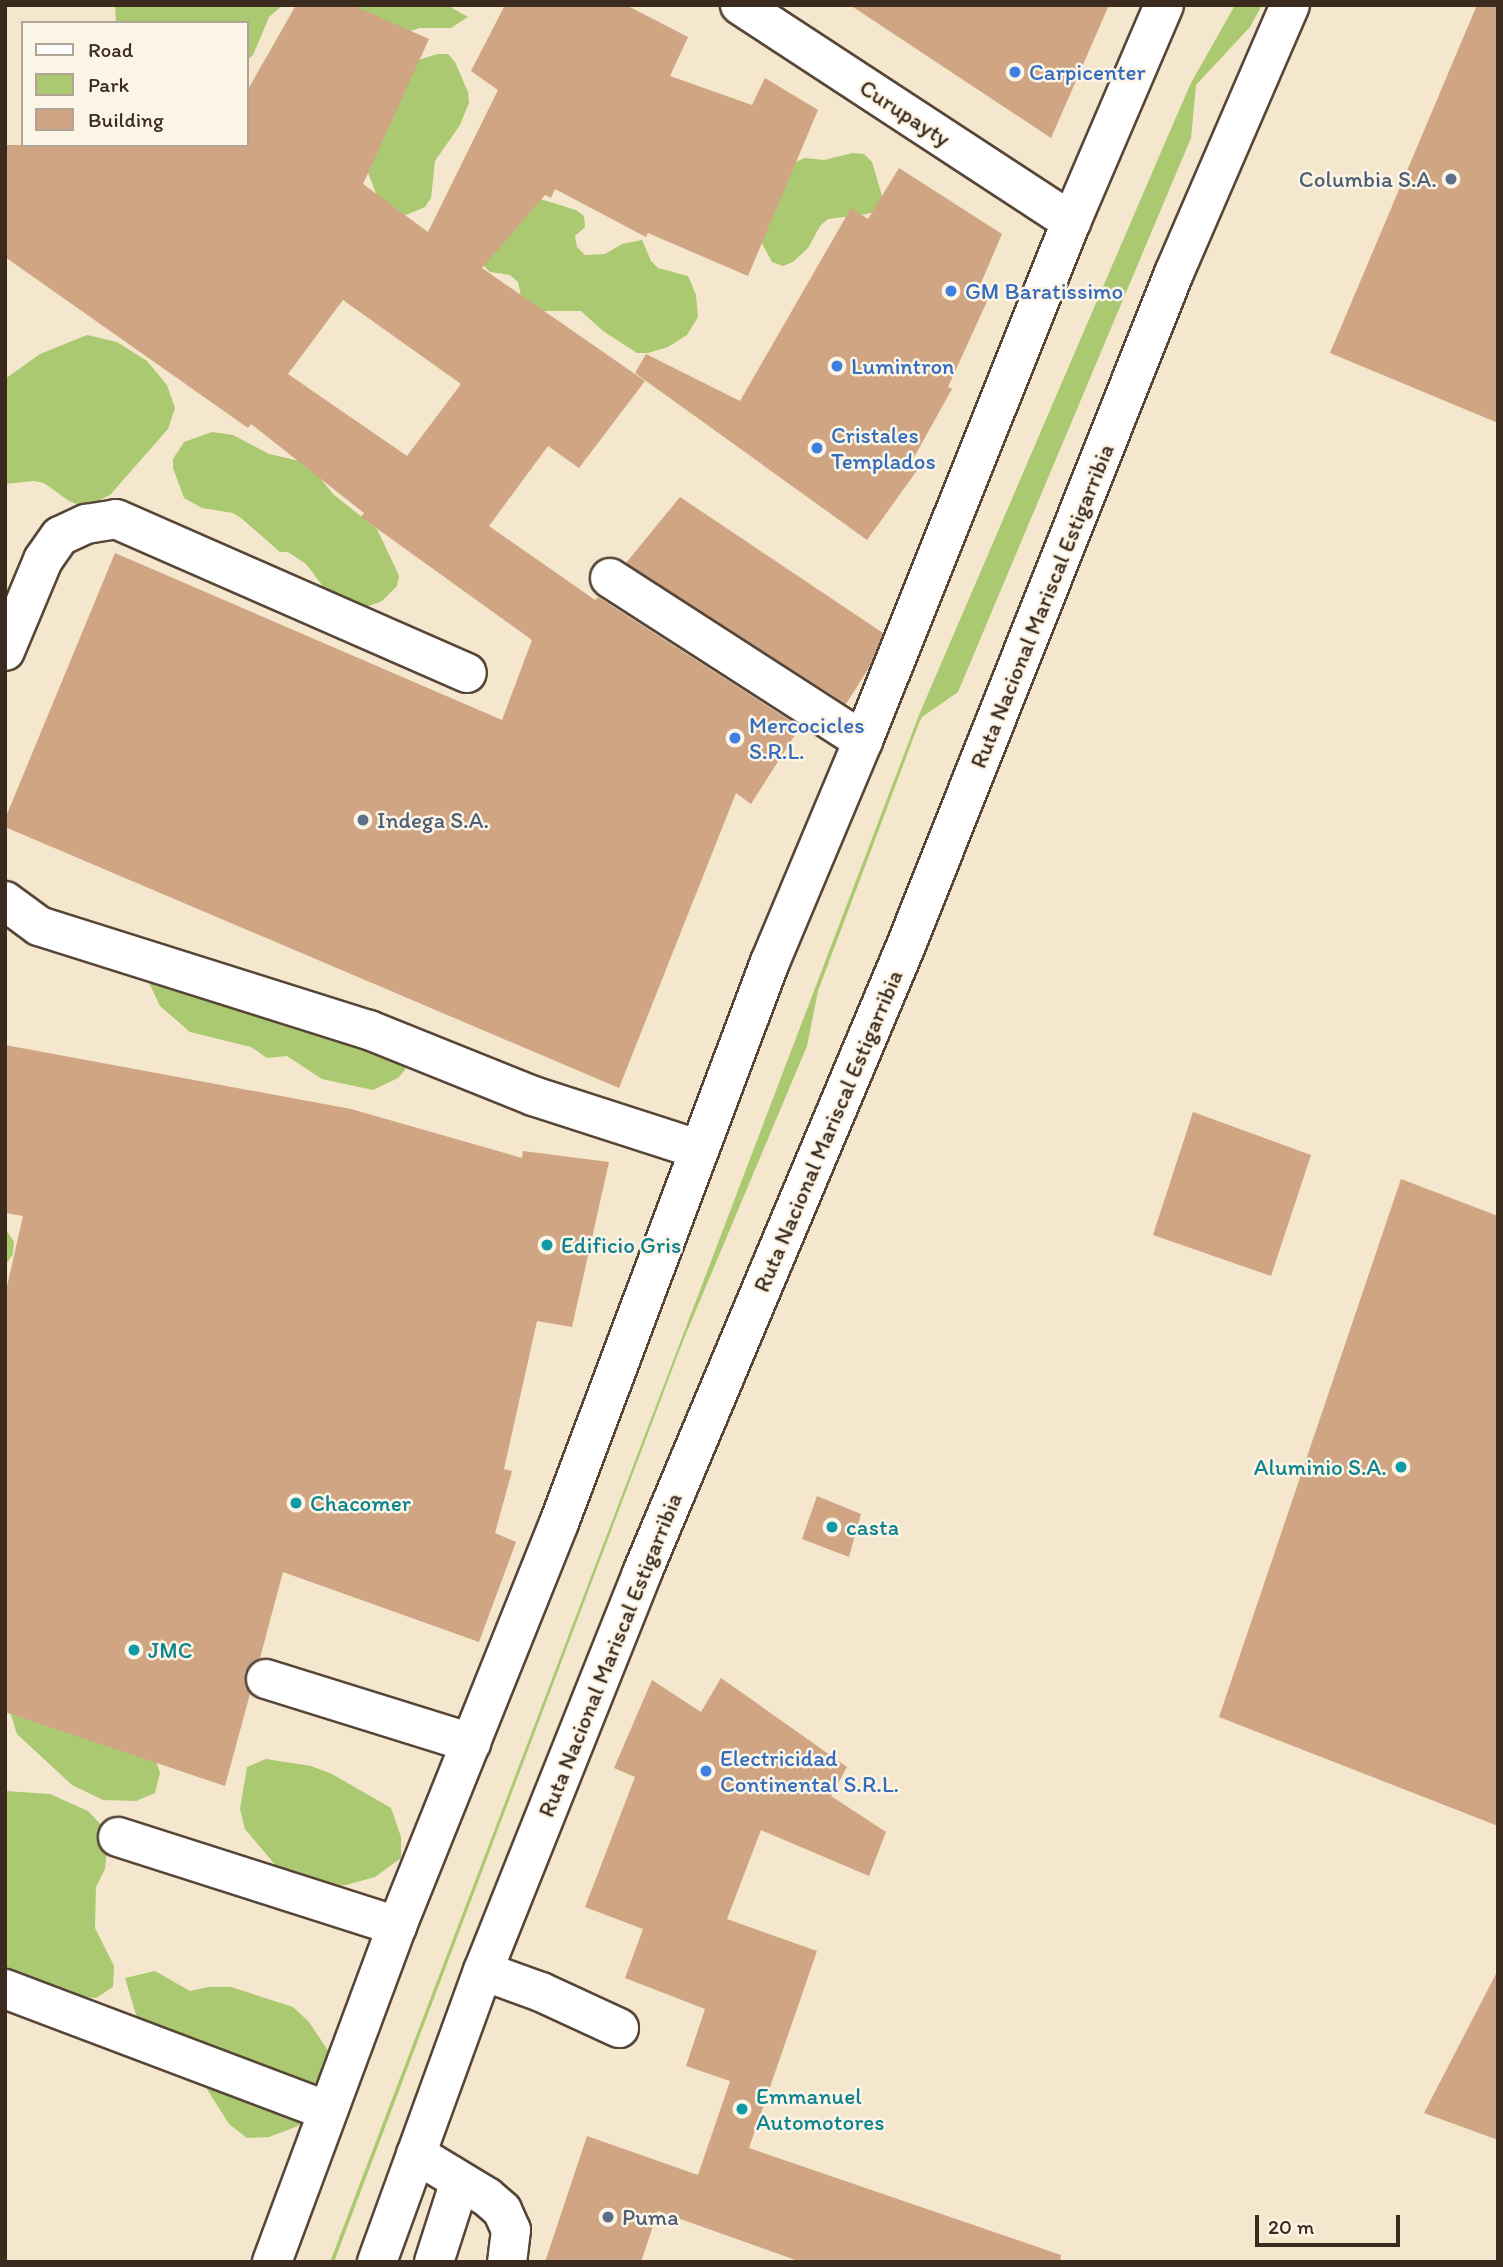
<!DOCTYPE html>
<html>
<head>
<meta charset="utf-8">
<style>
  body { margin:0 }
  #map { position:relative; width:1503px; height:2267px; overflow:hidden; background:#f4e7cd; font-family:Itim,sans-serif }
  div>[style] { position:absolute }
  .green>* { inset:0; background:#aac971 }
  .building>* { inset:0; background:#cfa584 }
  .roads { filter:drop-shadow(2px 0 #574638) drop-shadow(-2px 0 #574638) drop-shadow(0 2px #574638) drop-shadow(0 -2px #574638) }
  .minor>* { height:38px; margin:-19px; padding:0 19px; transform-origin:19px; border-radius:19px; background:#fff }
  .highway>* { height:38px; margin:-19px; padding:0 19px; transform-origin:19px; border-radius:19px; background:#fff }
  .dots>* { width:19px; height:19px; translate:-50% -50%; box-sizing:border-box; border:4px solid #fcf5e5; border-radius:50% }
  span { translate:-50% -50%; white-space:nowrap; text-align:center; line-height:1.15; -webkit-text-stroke:5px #fcf5e5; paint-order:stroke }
  .shop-label { font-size:23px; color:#366cbe }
  .left { translate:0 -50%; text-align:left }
  .street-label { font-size:23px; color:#3b2a1e }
  .service-label { font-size:23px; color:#4e5e75 }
  .right { translate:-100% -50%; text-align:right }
  .culture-label { font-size:23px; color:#0d838f }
  .frame { position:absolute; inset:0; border:7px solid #3b2a1e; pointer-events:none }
  .legend { position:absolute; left:21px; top:21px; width:228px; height:126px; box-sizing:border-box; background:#fcf5e5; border:2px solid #afa495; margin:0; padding:9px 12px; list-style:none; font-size:21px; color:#3b2a1e }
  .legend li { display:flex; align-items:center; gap:14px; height:35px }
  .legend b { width:35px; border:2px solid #afa495 }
  .scale { position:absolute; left:1255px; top:2215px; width:145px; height:32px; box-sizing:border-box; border:4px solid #3b2a1e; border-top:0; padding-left:9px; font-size:21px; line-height:24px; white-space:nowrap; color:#3b2a1e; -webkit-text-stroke:5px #fcf5e5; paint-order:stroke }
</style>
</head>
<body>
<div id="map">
  <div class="green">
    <i style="clip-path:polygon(115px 5px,283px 5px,269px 17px,253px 55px,247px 60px,247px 23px,116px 23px)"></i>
    <i style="clip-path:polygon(356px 5px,447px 5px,468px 17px,451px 28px,420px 28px,390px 37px,333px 23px)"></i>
    <i style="clip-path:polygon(1235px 5px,1262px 5px,1250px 27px,1196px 85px,1191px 138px,958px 692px,922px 717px,919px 723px,818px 991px,807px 1046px,683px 1341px,334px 2262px,330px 2262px,919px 715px,1170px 131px,1191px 83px)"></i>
    <i style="clip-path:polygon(438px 54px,448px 54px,455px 62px,468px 92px,469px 103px,460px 125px,435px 161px,431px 198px,425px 207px,406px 215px,395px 213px,379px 201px,365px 165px,418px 60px)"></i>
    <i style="clip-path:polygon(853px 153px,864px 154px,872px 162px,884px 203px,877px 211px,867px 214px,828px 219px,820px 226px,808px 248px,793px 262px,783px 266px,772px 262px,758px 236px,786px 166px,805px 158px,824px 160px)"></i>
    <i style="clip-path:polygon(537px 198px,576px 210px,584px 216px,585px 227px,575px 236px,577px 247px,585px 255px,605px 254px,622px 244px,642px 240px,651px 261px,658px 268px,688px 276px,696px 295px,698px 317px,687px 335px,668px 347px,648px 353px,637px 353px,603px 331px,581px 311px,540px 311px,522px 301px,518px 282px,510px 275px,490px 272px,483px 265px)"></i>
    <i style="clip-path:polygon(87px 335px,117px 342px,147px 361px,167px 385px,175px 408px,168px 429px,110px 495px,91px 504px,79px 505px,69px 501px,44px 483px,34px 481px,5px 484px,5px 379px,40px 354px)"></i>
    <i style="clip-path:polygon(212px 432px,233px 435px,269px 454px,308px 463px,333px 494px,377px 529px,395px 567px,399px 576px,397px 586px,382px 601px,361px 609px,331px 597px,306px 564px,288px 552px,280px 552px,241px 518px,233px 513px,202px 508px,184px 498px,173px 468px,173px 459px,184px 442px)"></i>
    <i style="clip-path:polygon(169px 946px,189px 953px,217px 974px,407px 1058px,405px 1070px,398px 1078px,373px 1090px,322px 1079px,287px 1056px,267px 1058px,251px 1047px,190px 1032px,160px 1006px,150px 985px,148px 976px,160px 951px)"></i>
    <i style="clip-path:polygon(5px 1228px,14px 1242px,13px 1254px,5px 1266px)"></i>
    <i style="clip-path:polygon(7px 1703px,150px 1743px,160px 1773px,155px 1793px,136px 1801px,103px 1800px,72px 1785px,17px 1734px)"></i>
    <i style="clip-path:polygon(266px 1759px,311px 1766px,332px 1774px,391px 1808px,401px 1837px,401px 1858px,375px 1877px,346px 1885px,314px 1887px,283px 1874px,245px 1829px,240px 1809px,247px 1767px)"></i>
    <i style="clip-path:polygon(5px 1791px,50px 1794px,88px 1811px,103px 1827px,107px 1847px,105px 1869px,96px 1887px,95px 1928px,114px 1966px,113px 1987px,96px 1998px,5px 1990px)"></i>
    <i style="clip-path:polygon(155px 1971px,190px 1991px,208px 1987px,231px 1987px,293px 2007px,309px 2022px,333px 2058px,326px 2098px,298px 2126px,269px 2137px,247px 2138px,229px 2124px,198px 2075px,137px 2018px,125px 1978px)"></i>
  </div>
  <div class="building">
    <i style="clip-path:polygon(evenodd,296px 5px,352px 5px,429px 39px,363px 184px,428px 232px,498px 90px,471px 71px,505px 5px,626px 5px,688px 37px,670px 76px,752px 105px,765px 78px,818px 110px,748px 276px,648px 233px,646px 237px,555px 189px,551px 198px,545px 195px,482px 268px,645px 381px,579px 468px,548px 446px,489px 526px,595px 600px,598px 597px,800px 727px,751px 804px,736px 793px,619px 1088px,5px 827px,5px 819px,115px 553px,502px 720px,532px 640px,361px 517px,364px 513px,251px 424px,248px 428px,5px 257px,5px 145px,247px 145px,247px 91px,296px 5px,343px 300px,461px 384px,407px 456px,288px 374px,343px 300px)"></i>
    <i style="clip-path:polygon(850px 5px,1109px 5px,1051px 138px)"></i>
    <i style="clip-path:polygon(1477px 5px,1498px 5px,1498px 423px,1330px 353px)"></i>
    <i style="clip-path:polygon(899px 168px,1002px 234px,978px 290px,989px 297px,948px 387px,952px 389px,913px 459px,921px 465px,867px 540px,635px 373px,646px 354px,740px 401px,851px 208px,868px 219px)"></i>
    <i style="clip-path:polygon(680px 497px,883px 633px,870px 666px,846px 704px,626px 563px)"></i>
    <i style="clip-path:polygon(5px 1045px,351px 1109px,522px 1158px,523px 1151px,609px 1162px,572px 1327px,537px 1321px,504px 1469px,512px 1471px,495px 1533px,516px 1542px,479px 1642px,283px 1572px,260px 1658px,251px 1663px,245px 1673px,245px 1684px,250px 1694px,225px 1786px,5px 1712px,5px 1295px,23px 1216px,5px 1213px)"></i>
    <i style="clip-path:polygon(1193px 1112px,1311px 1155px,1271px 1276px,1153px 1235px)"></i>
    <i style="clip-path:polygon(1401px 1179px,1498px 1216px,1498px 1826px,1219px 1717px)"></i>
    <i style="clip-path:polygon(817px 1496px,861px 1514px,849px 1557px,802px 1539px)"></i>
    <i style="clip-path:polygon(721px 1678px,847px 1767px,831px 1796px,886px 1832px,869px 1876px,761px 1830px,727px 1919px,817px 1951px,749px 2148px,1061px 2255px,1060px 2262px,801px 2262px,658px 2211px,641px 2262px,545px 2262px,587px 2136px,698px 2175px,730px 2081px,686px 2066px,705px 2009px,625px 1978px,643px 1929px,585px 1907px,635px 1777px,614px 1768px,652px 1680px,701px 1712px)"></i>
    <i style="clip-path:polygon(1498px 1970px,1498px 2140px,1424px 2113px)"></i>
  </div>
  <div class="roads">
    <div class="minor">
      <i style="left:740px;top:5px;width:396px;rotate:33.2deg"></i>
      <i style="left:610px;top:578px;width:301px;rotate:32.8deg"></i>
      <i style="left:5px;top:651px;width:99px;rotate:-67.3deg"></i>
      <i style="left:43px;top:560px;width:29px;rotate:-55deg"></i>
      <i style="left:60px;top:536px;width:29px;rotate:-25deg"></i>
      <i style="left:86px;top:524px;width:30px;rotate:-9deg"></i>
      <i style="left:116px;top:519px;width:383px;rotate:23.7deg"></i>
      <i style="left:5px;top:901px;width:42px;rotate:36.3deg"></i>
      <i style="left:39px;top:926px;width:346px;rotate:17.5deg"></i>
      <i style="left:369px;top:1030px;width:177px;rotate:21.9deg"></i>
      <i style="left:533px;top:1096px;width:172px;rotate:17.9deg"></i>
      <i style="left:266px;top:1679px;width:215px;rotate:17.3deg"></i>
      <i style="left:118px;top:1837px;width:293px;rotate:17.7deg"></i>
      <i style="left:483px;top:1971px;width:62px;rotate:19.9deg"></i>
      <i style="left:541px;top:1992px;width:86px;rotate:24.8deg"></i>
      <i style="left:5px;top:1989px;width:345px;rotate:20.7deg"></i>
      <i style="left:416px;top:2154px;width:83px;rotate:31.2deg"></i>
      <i style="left:487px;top:2197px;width:20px;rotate:41deg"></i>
      <i style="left:502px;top:2210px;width:22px;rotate:66deg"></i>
      <i style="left:511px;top:2230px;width:32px;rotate:97deg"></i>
      <i style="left:434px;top:2262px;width:85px;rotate:-72.2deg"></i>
    </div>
    <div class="highway">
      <i style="left:272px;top:2262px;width:358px;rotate:-69.6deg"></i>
      <i style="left:397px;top:1926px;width:434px;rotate:-68.1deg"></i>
      <i style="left:559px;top:1523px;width:599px;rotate:-69.39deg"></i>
      <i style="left:770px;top:962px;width:240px;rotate:-67.2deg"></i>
      <i style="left:863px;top:741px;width:559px;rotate:-68.16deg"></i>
      <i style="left:1071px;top:222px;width:236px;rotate:-66.8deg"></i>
      <i style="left:377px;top:2262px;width:310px;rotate:-70deg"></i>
      <i style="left:483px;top:1971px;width:429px;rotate:-68.2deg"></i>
      <i style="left:642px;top:1573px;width:678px;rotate:-67.18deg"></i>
      <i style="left:905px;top:948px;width:727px;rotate:-68.27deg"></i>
      <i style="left:1174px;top:273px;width:292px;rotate:-66.6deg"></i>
    </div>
  </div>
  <div class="dots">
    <i style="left:1015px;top:72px;background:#3f7fe0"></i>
    <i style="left:1451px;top:179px;background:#5c6f8a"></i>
    <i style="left:951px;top:291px;background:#3f7fe0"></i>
    <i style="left:837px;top:366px;background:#3f7fe0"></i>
    <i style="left:817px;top:448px;background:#3f7fe0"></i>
    <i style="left:735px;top:738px;background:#3f7fe0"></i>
    <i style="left:363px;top:820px;background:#5c6f8a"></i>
    <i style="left:547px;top:1245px;background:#0f9aa8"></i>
    <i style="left:1401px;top:1467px;background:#0f9aa8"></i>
    <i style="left:296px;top:1503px;background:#0f9aa8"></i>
    <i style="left:832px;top:1527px;background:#0f9aa8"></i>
    <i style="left:134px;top:1650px;background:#0f9aa8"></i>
    <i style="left:706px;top:1771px;background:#3f7fe0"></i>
    <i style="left:742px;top:2109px;background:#0f9aa8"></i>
    <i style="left:608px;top:2217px;background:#5c6f8a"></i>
  </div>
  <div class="shop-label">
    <span class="left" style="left:1029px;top:72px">Carpicenter</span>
    <span class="left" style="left:965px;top:291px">GM Baratissimo</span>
    <span class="left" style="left:851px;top:366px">Lumintron</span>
    <span class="left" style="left:831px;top:448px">Cristales<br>Templados</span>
    <span class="left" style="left:749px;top:738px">Mercocicles<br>S.R.L.</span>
    <span class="left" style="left:720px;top:1771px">Electricidad<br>Continental S.R.L.</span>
  </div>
  <div class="street-label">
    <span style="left:905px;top:113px;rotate:33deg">Curupayty</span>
    <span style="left:1042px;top:606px;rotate:-68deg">Ruta Nacional Mariscal Estigarribia</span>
    <span style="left:828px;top:1131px;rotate:-67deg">Ruta Nacional Mariscal Estigarribia</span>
    <span style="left:610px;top:1655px;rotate:-68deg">Ruta Nacional Mariscal Estigarribia</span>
  </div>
  <div class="service-label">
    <span class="right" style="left:1437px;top:179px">Columbia S.A.</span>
    <span class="left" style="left:377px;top:820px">Indega S.A.</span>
    <span class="left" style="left:622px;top:2217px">Puma</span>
  </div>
  <div class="culture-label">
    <span class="left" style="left:561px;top:1245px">Edificio Gris</span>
    <span class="right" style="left:1387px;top:1467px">Aluminio S.A.</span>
    <span class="left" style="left:310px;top:1503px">Chacomer</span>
    <span class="left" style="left:846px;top:1527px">casta</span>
    <span class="left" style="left:148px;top:1650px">JMC</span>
    <span class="left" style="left:756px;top:2109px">Emmanuel<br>Automotores</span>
  </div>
  <div class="frame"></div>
  <ul class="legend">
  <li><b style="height:9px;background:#fff"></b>Road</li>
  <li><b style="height:19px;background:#aac971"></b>Park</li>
  <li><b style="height:19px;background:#cfa584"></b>Building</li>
  </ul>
  <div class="scale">20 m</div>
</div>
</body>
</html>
